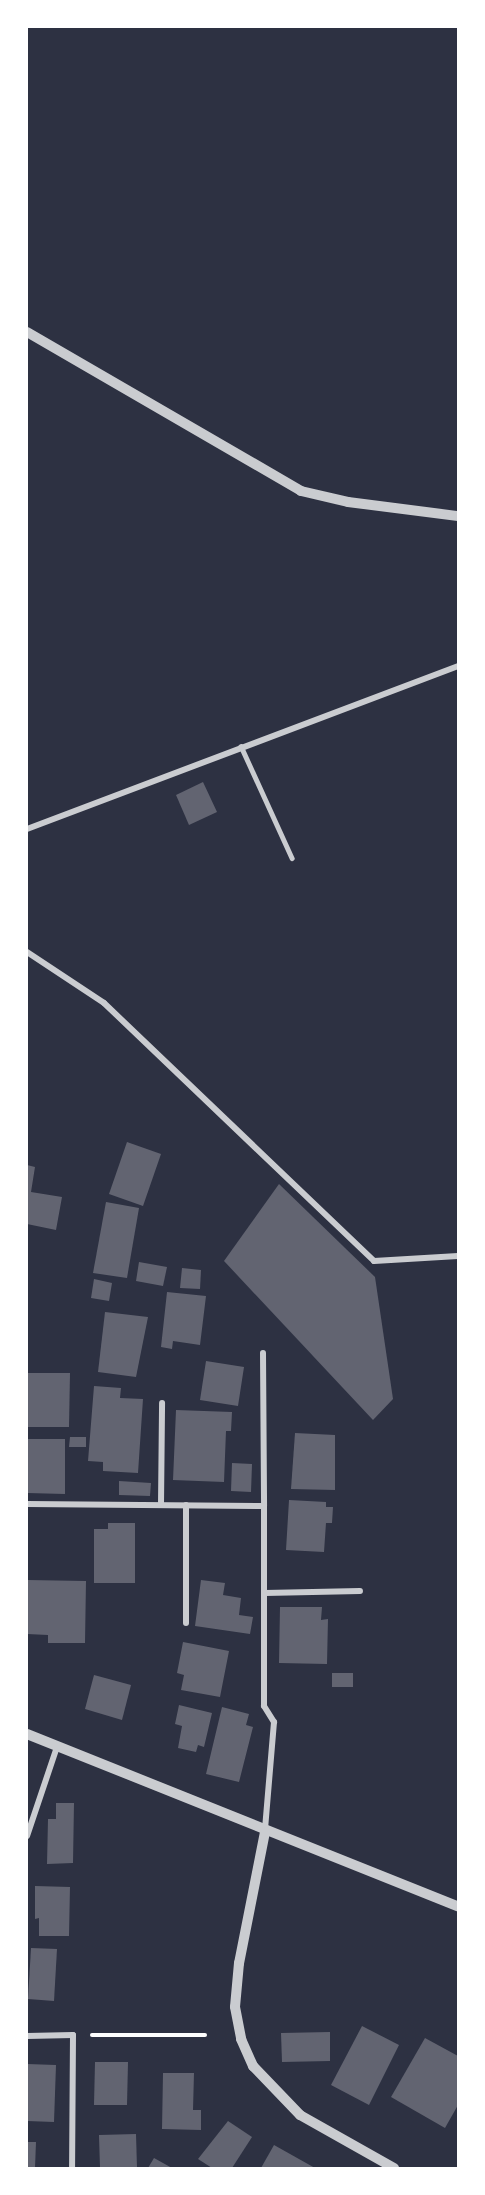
<!DOCTYPE html>
<html>
<head>
<meta charset="utf-8">
<style>
  body { margin:0 }
  #map { position:relative; width:485px; height:2195px; overflow:hidden; background:#2d3142; font-family:Mulish,sans-serif }
  div>[style] { position:absolute }
  .building>* { inset:0; background:#626471 }
  .path>* { height:4px; margin:-2px; padding:0 2px; transform-origin:2px; border-radius:2px; background:#fff }
  .service>* { height:4.5px; margin:-2.25px; padding:0 2.25px; transform-origin:2.25px; border-radius:2.25px; background:#caccd0 }
  .minor>* { height:6px; margin:-3px; padding:0 3px; transform-origin:3px; border-radius:3px; background:#caccd0 }
  .tertiary>* { height:10px; margin:-5px; padding:0 5px; transform-origin:5px; border-radius:5px; background:#caccd0 }
  span { translate:-50% -50%; white-space:nowrap; text-align:center; line-height:1.15; -webkit-text-stroke:5px #fff; paint-order:stroke }
  .frame { position:absolute; inset:0; border:28px solid #fff; pointer-events:none }
</style>
</head>
<body>
<div id="map">
  <div class="building">
    <i style="clip-path:polygon(203px 782px,217px 812px,189px 825px,176px 795px)"></i>
    <i style="clip-path:polygon(127px 1142px,161px 1154px,143px 1206px,109px 1194px)"></i>
    <i style="clip-path:polygon(27px 1165px,35px 1167px,31px 1192px,62px 1197px,56px 1230px,27px 1224px)"></i>
    <i style="clip-path:polygon(279px 1184px,375px 1277px,393px 1399px,373px 1420px,224px 1261px)"></i>
    <i style="clip-path:polygon(106px 1202px,139px 1208px,127px 1278px,93px 1273px)"></i>
    <i style="clip-path:polygon(139px 1262px,167px 1267px,163px 1286px,136px 1281px)"></i>
    <i style="clip-path:polygon(182px 1268px,201px 1270px,200px 1289px,180px 1288px)"></i>
    <i style="clip-path:polygon(94px 1279px,112px 1283px,109px 1301px,91px 1298px)"></i>
    <i style="clip-path:polygon(167px 1292px,206px 1296px,200px 1345px,173px 1341px,172px 1349px,161px 1347px)"></i>
    <i style="clip-path:polygon(105px 1312px,148px 1317px,136px 1377px,98px 1372px)"></i>
    <i style="clip-path:polygon(206px 1361px,244px 1367px,238px 1406px,200px 1400px)"></i>
    <i style="clip-path:polygon(27px 1373px,70px 1373px,69px 1427px,27px 1427px)"></i>
    <i style="clip-path:polygon(94px 1386px,121px 1388px,120px 1398px,143px 1399px,138px 1473px,103px 1471px,103px 1462px,88px 1461px)"></i>
    <i style="clip-path:polygon(176px 1410px,232px 1412px,231px 1431px,226px 1431px,224px 1482px,173px 1480px)"></i>
    <i style="clip-path:polygon(295px 1433px,335px 1435px,335px 1490px,291px 1489px)"></i>
    <i style="clip-path:polygon(70px 1437px,86px 1437px,86px 1447px,69px 1447px)"></i>
    <i style="clip-path:polygon(27px 1439px,65px 1439px,65px 1494px,27px 1493px)"></i>
    <i style="clip-path:polygon(232px 1463px,252px 1464px,251px 1492px,231px 1491px)"></i>
    <i style="clip-path:polygon(119px 1481px,151px 1483px,150px 1496px,119px 1495px)"></i>
    <i style="clip-path:polygon(289px 1500px,326px 1502px,326px 1507px,333px 1507px,332px 1523px,326px 1523px,324px 1552px,286px 1550px)"></i>
    <i style="clip-path:polygon(108px 1523px,135px 1523px,135px 1583px,94px 1583px,94px 1529px,108px 1529px)"></i>
    <i style="clip-path:polygon(27px 1580px,86px 1581px,85px 1643px,48px 1643px,48px 1635px,27px 1634px)"></i>
    <i style="clip-path:polygon(201px 1580px,225px 1583px,223px 1595px,241px 1598px,239px 1615px,253px 1617px,250px 1634px,195px 1626px)"></i>
    <i style="clip-path:polygon(280px 1607px,322px 1607px,321px 1620px,328px 1619px,327px 1664px,279px 1663px)"></i>
    <i style="clip-path:polygon(183px 1642px,229px 1651px,220px 1697px,181px 1690px,184px 1675px,177px 1673px)"></i>
    <i style="clip-path:polygon(332px 1673px,353px 1673px,353px 1687px,332px 1687px)"></i>
    <i style="clip-path:polygon(94px 1675px,131px 1685px,122px 1720px,85px 1709px)"></i>
    <i style="clip-path:polygon(179px 1705px,212px 1713px,204px 1747px,198px 1745px,196px 1752px,178px 1748px,182px 1726px,175px 1724px)"></i>
    <i style="clip-path:polygon(222px 1707px,249px 1714px,246px 1725px,253px 1727px,239px 1782px,206px 1774px)"></i>
    <i style="clip-path:polygon(56px 1803px,74px 1803px,73px 1863px,47px 1864px,48px 1819px,56px 1819px)"></i>
    <i style="clip-path:polygon(35px 1886px,70px 1887px,69px 1936px,39px 1936px,39px 1918px,35px 1919px)"></i>
    <i style="clip-path:polygon(31px 1948px,57px 1949px,54px 2001px,28px 1999px)"></i>
    <i style="clip-path:polygon(362px 2026px,399px 2045px,369px 2105px,331px 2085px)"></i>
    <i style="clip-path:polygon(330px 2032px,330px 2061px,282px 2062px,281px 2033px)"></i>
    <i style="clip-path:polygon(425px 2038px,458px 2056px,458px 2105px,445px 2128px,391px 2097px)"></i>
    <i style="clip-path:polygon(95px 2062px,128px 2062px,127px 2105px,94px 2105px)"></i>
    <i style="clip-path:polygon(27px 2064px,56px 2065px,54px 2122px,27px 2121px)"></i>
    <i style="clip-path:polygon(163px 2073px,194px 2073px,193px 2110px,201px 2110px,201px 2130px,162px 2129px)"></i>
    <i style="clip-path:polygon(228px 2121px,252px 2137px,232px 2168px,212px 2168px,198px 2159px)"></i>
    <i style="clip-path:polygon(136px 2134px,137px 2168px,100px 2168px,99px 2135px)"></i>
    <i style="clip-path:polygon(27px 2142px,36px 2142px,35px 2168px,27px 2168px)"></i>
    <i style="clip-path:polygon(274px 2145px,315px 2168px,261px 2168px)"></i>
    <i style="clip-path:polygon(154px 2158px,172px 2168px,148px 2168px)"></i>
  </div>
  <div class="path">
    <i style="left:92px;top:2035px;width:113px"></i>
  </div>
  <div class="service">
    <i style="left:241px;top:746px;width:123px;rotate:65.5deg"></i>
  </div>
  <div class="minor">
    <i style="left:27px;top:829px;width:461px;rotate:-20.7deg"></i>
    <i style="left:27px;top:952px;width:92px;rotate:33.5deg"></i>
    <i style="left:104px;top:1003px;width:373px;rotate:43.7deg"></i>
    <i style="left:374px;top:1261px;width:84px;rotate:-3.4deg"></i>
    <i style="left:263px;top:1353px;width:153px;rotate:89.6deg"></i>
    <i style="left:27px;top:1504px;width:237px;rotate:0.5deg"></i>
    <i style="left:264px;top:1506px;width:200px;rotate:90deg"></i>
    <i style="left:264px;top:1706px;width:19px;rotate:58deg"></i>
    <i style="left:274px;top:1722px;width:107px;rotate:94.8deg"></i>
    <i style="left:161px;top:1505px;width:102px;rotate:-89.4deg"></i>
    <i style="left:186px;top:1505px;width:118px;rotate:90deg"></i>
    <i style="left:265px;top:1593px;width:95px;rotate:-1.2deg"></i>
    <i style="left:27px;top:1836px;width:94px;rotate:-71.4deg"></i>
    <i style="left:27px;top:2036px;width:46px;rotate:-1.2deg"></i>
    <i style="left:73px;top:2035px;width:133px;rotate:90.4deg"></i>
  </div>
  <div class="tertiary">
    <i style="left:27px;top:332px;width:317px;rotate:30.1deg"></i>
    <i style="left:301px;top:491px;width:48px;rotate:13.2deg"></i>
    <i style="left:348px;top:502px;width:111px;rotate:7.3deg"></i>
    <i style="left:27px;top:1734px;width:464px;rotate:21.8deg"></i>
    <i style="left:265px;top:1832px;width:134px;rotate:101.2deg"></i>
    <i style="left:239px;top:1963px;width:44px;rotate:95.2deg"></i>
    <i style="left:235px;top:2007px;width:33px;rotate:79deg"></i>
    <i style="left:241px;top:2039px;width:30px;rotate:66deg"></i>
    <i style="left:253px;top:2066px;width:68px;rotate:46.2deg"></i>
    <i style="left:300px;top:2115px;width:108px;rotate:29.4deg"></i>
  </div>
  <div class="frame"></div>
</div>
</body>
</html>
